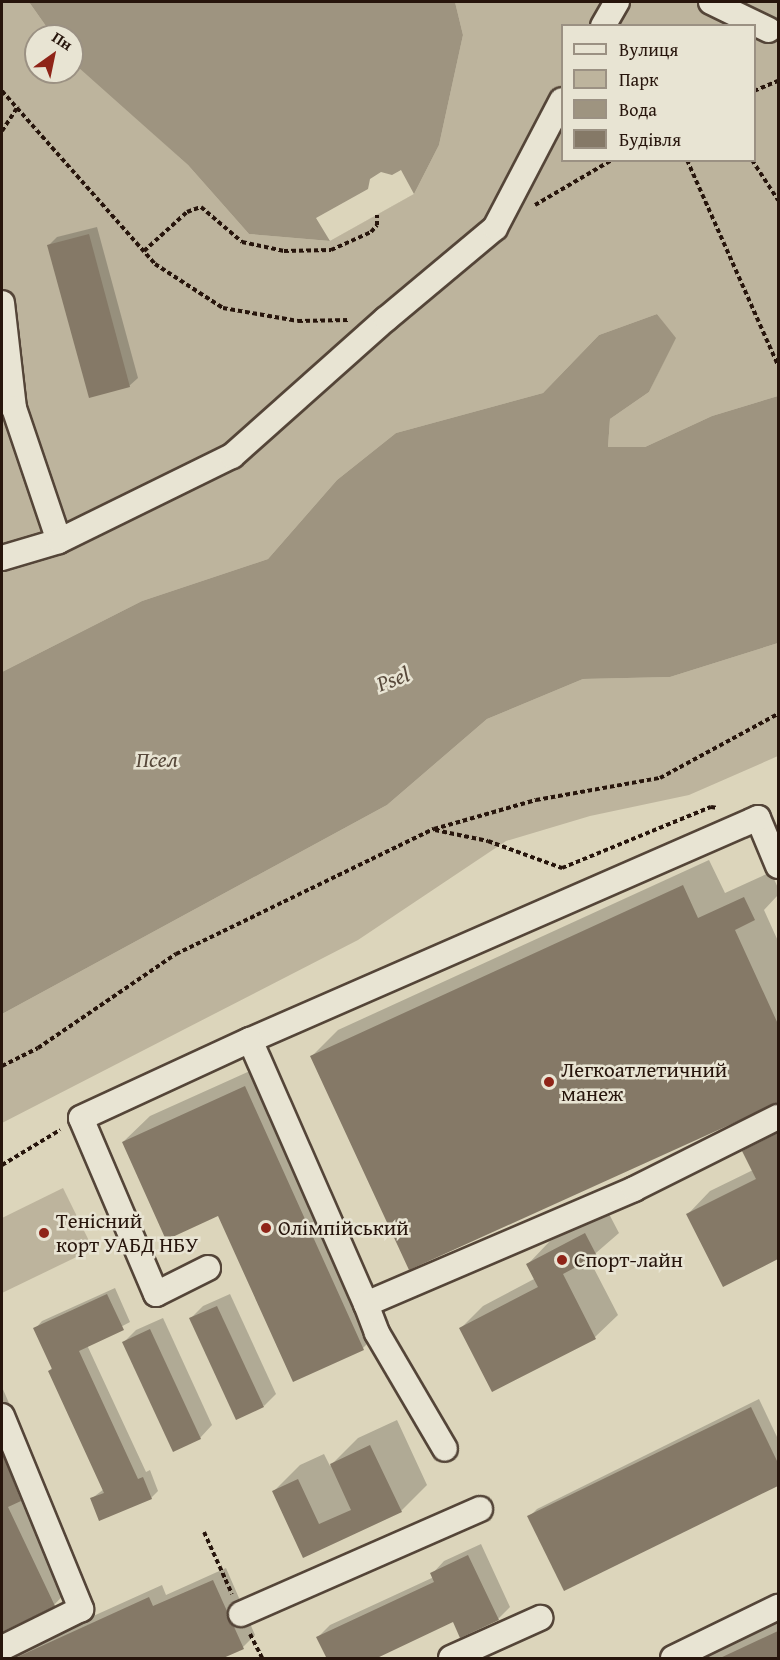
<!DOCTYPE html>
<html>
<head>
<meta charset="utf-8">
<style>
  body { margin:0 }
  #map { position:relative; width:780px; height:1660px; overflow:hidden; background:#dcd5bb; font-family:"Gentium Book Plus",serif }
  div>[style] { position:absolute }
  .green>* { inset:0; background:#bdb49d }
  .water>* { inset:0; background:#9e9480 }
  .pier>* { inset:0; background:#dcd5bb }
  .shadow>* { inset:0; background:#0003 }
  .building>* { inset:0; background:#857967 }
  .path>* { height:4px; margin-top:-2px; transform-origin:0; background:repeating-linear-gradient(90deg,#27150c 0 4.5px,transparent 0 7.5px) }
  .roads { filter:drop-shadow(2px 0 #544538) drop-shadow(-2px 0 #544538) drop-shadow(0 2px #544538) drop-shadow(0 -2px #544538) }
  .minor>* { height:24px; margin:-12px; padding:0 12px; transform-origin:12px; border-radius:12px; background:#e8e4d3 }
  .dots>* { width:16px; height:16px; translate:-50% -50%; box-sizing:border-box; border:3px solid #e8e4d3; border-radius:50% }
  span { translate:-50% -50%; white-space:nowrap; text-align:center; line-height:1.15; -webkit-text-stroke:5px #e8e4d3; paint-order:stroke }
  .poi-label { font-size:21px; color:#27150c }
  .left { translate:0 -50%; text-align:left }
  .water-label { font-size:22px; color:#57483a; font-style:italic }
  .frame { position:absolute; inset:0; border:3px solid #27150c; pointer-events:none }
  .legend { position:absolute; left:561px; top:24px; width:195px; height:138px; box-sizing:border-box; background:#e8e4d3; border:2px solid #9b9183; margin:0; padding:8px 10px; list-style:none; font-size:18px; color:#27150c }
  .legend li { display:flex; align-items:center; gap:12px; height:30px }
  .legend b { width:30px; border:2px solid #9b9183 }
  .north { position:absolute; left:24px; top:24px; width:60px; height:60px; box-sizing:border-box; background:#e8e4d3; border:2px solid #9b9183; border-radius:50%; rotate:33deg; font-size:16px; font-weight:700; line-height:24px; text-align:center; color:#27150c }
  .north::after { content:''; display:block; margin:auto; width:21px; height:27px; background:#8f2418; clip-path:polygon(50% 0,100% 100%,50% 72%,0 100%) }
</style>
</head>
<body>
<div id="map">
  <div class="green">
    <i style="clip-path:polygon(evenodd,2px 2px,29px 2px,53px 36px,36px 36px,36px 72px,72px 72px,72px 60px,188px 165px,249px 234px,330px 241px,414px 194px,439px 145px,463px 35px,455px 2px,778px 2px,778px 396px,712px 416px,645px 447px,608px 447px,610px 419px,649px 392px,675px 338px,657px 314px,599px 335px,543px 393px,396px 433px,337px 480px,268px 559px,142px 601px,2px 672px,2px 2px,562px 26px,754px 26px,754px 160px,562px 160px,562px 26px)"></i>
    <i style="clip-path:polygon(778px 643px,778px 756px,689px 795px,590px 816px,506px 841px,358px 940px,2px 1123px,2px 1014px,387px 805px,487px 719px,583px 679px,670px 677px)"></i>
    <i style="clip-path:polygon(63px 1188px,93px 1249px,2px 1293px,2px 1218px)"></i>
  </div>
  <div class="water">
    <i style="clip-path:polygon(29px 2px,455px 2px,463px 35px,439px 145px,414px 194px,330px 241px,249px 234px,188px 165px,78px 67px,72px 60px,72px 36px,53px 36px)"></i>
    <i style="clip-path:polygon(657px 314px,676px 338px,649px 392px,610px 419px,608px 447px,645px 447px,712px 416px,778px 396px,778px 643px,670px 677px,583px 679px,487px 719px,387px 805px,2px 1014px,2px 672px,142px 601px,268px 559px,337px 480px,396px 433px,543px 393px,599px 335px)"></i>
  </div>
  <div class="pier">
    <i style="clip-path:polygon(401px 170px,414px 194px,330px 241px,316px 218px,368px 189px,370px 179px,381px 172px,392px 175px)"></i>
  </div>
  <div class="shadow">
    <i style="clip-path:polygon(97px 227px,138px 378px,129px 386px,49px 245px,57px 237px)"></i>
    <i style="clip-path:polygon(709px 860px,725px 893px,771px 872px,778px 888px,778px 895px,764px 910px,778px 941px,778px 1102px,312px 1056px,338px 1030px)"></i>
    <i style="clip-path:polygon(272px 1061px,389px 1322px,363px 1348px,219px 1214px,123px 1142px,150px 1116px)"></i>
    <i style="clip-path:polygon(778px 1123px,778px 1258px,723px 1285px,688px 1214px,710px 1191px,753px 1170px,744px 1151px,767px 1129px)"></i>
    <i style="clip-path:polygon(608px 1212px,619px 1233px,589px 1259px,618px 1315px,595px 1337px,461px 1328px,483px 1306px,536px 1278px,528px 1264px,550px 1241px)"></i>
    <i style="clip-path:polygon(115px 1288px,130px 1322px,87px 1345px,146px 1472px,150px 1470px,158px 1491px,151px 1498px,91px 1499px,104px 1489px,49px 1371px,53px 1367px,35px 1329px,42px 1321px)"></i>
    <i style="clip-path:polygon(230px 1294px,276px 1394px,264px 1406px,191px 1318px,203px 1306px)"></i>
    <i style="clip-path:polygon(163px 1318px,212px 1425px,200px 1438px,124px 1342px,136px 1330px)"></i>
    <i style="clip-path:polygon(2px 1387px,42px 1479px,31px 1490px,75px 1583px,54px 1605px,2px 1631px)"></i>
    <i style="clip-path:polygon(759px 1399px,778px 1439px,778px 1484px,565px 1589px,529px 1517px,537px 1509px)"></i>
    <i style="clip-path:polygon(397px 1420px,427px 1485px,401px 1511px,304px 1556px,274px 1491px,300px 1465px,324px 1454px,330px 1466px,358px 1438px)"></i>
    <i style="clip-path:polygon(481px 1544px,510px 1607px,498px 1619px,454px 1620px,318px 1637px,330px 1625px,434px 1577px,432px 1574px,444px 1561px)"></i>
    <i style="clip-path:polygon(226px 1568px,255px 1635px,243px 1647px,217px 1658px,9px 1658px,18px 1650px,162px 1585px,166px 1595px)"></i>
    <i style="clip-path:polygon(778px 1618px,778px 1658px,690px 1658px)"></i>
  </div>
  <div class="building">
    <i style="clip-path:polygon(89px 234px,130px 387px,89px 398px,47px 245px)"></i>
    <i style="clip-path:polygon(683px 885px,698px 918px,744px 897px,755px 920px,735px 930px,778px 1024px,778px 1103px,409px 1270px,310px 1056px)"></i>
    <i style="clip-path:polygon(245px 1086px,364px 1350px,293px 1382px,218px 1216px,166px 1240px,122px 1142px)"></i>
    <i style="clip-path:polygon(778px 1133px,778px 1259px,723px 1287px,686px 1214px,756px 1179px,742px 1151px)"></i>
    <i style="clip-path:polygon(585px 1233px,597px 1256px,563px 1274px,596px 1339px,492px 1392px,459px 1328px,538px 1287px,526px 1264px)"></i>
    <i style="clip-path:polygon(107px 1294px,124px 1330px,79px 1351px,138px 1479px,143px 1477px,152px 1499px,99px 1521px,90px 1498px,104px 1493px,48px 1371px,52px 1369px,33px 1328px)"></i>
    <i style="clip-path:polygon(217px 1306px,264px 1407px,236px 1420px,189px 1318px)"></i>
    <i style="clip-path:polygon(150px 1329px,201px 1439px,173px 1452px,122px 1342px)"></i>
    <i style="clip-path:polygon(751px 1407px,778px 1463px,778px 1486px,564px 1591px,527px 1516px)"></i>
    <i style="clip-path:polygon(370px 1445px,402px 1512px,303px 1558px,272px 1491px,298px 1479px,319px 1524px,351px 1510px,330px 1464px)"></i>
    <i style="clip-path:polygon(2px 1452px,21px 1501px,8px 1507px,55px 1606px,2px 1632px)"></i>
    <i style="clip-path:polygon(468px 1555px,499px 1620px,460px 1638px,453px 1622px,375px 1659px,327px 1659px,316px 1637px,434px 1582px,430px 1573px)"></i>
    <i style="clip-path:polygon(213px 1580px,244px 1649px,221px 1659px,13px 1659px,149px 1597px,153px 1606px)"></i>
    <i style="clip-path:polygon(778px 1631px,778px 1659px,718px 1659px)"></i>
  </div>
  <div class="path">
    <i style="left:2px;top:91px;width:231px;rotate:48.5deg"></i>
    <i style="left:155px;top:264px;width:81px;rotate:32.9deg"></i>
    <i style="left:223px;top:308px;width:76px;rotate:9.8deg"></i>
    <i style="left:298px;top:321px;width:51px;rotate:-1.1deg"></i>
    <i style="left:754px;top:91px;width:26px;rotate:-23deg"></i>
    <i style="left:2px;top:131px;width:30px;rotate:-57deg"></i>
    <i style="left:687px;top:160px;width:224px;rotate:66.1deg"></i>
    <i style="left:752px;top:160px;width:48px;rotate:57deg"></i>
    <i style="left:535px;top:205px;width:89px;rotate:-30.3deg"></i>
    <i style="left:144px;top:251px;width:58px;rotate:-42.2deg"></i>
    <i style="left:187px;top:212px;width:15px;rotate:-20deg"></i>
    <i style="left:201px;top:207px;width:54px;rotate:40.5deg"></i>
    <i style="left:242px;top:242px;width:43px;rotate:12.1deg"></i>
    <i style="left:284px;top:251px;width:47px;rotate:-1.2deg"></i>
    <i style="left:331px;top:250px;width:44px;rotate:-24.2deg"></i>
    <i style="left:371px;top:232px;width:9px;rotate:-49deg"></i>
    <i style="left:377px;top:225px;width:10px;rotate:-90deg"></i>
    <i style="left:435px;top:830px;width:54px;rotate:11.7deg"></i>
    <i style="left:488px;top:841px;width:79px;rotate:20deg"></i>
    <i style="left:562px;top:868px;width:161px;rotate:-22.3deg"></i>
    <i style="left:711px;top:807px;width:7px;rotate:8deg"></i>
    <i style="left:2px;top:1066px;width:40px;rotate:-26.6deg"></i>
    <i style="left:38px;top:1048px;width:167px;rotate:-34.3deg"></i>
    <i style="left:176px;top:954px;width:287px;rotate:-25.9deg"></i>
    <i style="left:434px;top:829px;width:106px;rotate:-15.9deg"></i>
    <i style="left:536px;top:800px;width:126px;rotate:-10.1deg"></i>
    <i style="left:660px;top:778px;width:134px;rotate:-28.5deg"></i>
    <i style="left:2px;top:1165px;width:68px;rotate:-31.1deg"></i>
    <i style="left:204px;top:1532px;width:68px;rotate:65.7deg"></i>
    <i style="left:250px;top:1634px;width:27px;rotate:63deg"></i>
  </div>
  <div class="roads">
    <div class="minor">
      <i style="left:711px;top:2px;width:64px;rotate:25.8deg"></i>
      <i style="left:603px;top:26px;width:28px;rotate:-60deg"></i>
      <i style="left:2px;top:303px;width:106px;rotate:83.5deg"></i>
      <i style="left:14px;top:408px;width:140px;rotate:71.3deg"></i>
      <i style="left:2px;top:558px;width:59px;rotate:-16.6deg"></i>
      <i style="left:59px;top:541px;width:193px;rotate:-26.2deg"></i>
      <i style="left:232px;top:456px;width:206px;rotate:-41.7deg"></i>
      <i style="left:386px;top:319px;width:142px;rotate:-39.9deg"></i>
      <i style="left:495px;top:228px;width:144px;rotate:-62.4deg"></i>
      <i style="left:778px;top:866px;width:52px;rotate:-112.6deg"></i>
      <i style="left:758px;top:818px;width:554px;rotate:156.39deg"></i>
      <i style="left:250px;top:1040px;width:288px;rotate:66.3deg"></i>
      <i style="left:366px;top:1304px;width:292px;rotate:-23.2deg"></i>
      <i style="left:634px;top:1189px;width:161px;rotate:-26.6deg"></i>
      <i style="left:208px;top:1268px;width:58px;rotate:153.4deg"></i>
      <i style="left:156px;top:1294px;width:191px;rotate:-113.1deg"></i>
      <i style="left:81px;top:1118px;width:186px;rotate:-24.8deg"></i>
      <i style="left:366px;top:1304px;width:31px;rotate:69deg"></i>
      <i style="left:377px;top:1333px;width:134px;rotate:59.6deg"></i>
      <i style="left:2px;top:1416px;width:209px;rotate:67.7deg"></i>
      <i style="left:81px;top:1609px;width:88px;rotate:153.7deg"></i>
      <i style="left:241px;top:1614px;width:261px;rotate:-23.7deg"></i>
      <i style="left:451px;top:1658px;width:98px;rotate:-24.2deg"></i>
      <i style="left:673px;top:1658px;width:117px;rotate:-25.9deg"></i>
    </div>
  </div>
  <div class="dots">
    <i style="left:549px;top:1082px;background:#8f2418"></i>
    <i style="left:266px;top:1228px;background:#8f2418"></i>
    <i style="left:44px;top:1233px;background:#8f2418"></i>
    <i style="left:562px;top:1260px;background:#8f2418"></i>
  </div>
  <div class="poi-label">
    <span class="left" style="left:561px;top:1082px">Легкоатлетичний<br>манеж</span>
    <span class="left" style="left:56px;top:1233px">Тенісний<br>корт УАБД НБУ</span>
    <span class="left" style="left:278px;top:1228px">Олімпійський</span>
    <span class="left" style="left:574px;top:1260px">Спорт-лайн</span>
  </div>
  <div class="water-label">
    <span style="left:393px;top:679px;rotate:-21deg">Psel</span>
    <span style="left:157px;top:760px">Псел</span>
  </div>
  <div class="frame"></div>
  <ul class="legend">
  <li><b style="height:8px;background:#e8e4d3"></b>Вулиця</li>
  <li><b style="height:16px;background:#bdb49d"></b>Парк</li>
  <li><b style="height:16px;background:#9e9480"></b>Вода</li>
  <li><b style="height:16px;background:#857967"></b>Будівля</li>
  </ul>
  <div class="north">Пн</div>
</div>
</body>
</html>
